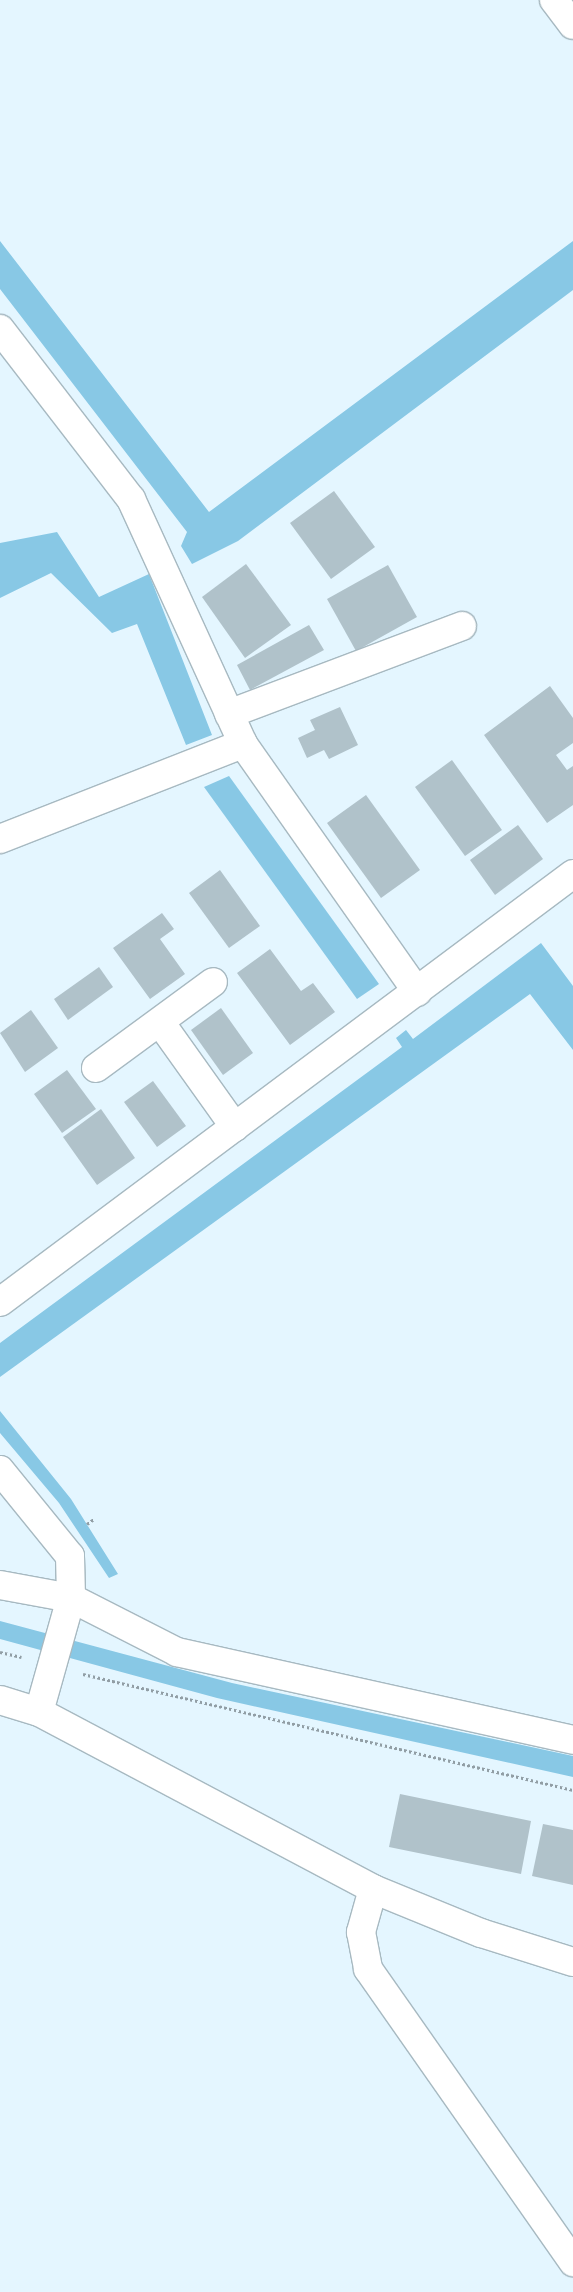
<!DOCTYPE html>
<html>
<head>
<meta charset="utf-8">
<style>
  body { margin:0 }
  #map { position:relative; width:573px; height:2292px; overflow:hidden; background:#e4f6ff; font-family:"Open Sans",sans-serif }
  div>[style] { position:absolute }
  .water>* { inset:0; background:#88c8e5 }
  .building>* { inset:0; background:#b0c2ca }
  .path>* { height:3px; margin-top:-1.5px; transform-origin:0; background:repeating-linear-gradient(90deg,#919ea5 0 2.5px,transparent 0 5px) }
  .roads { filter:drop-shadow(1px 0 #a7b9c1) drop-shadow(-1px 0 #a7b9c1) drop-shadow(0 1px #a7b9c1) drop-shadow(0 -1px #a7b9c1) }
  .street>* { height:28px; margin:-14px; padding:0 14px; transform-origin:14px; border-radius:14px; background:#fff }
  .secondary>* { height:28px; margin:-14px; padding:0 14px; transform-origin:14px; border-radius:14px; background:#fff }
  span { translate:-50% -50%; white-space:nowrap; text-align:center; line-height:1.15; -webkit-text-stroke:4px #fff; paint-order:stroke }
</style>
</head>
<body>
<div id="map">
  <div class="water">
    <i style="clip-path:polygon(0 241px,209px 512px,573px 241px,573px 290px,238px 541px,192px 564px,181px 546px,187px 532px,0 289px)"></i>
    <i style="clip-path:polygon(57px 532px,99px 597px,149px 574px,212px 735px,186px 745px,137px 624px,112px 633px,51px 573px,0 598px,0 543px)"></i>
    <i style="clip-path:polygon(229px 776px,379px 984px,357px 999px,204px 787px)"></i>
    <i style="clip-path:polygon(541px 943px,573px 986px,573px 1050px,530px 994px,0 1377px,0 1343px,402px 1047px,396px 1038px,406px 1030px,413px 1039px)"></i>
    <i style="clip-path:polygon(0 1411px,71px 1499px,118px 1574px,109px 1578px,59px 1503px,0 1433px)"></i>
    <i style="clip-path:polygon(0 1621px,232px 1683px,573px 1756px,573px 1777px,217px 1698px,0 1639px)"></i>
  </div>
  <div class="building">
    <i style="clip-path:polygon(334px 491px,375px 547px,331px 579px,290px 523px)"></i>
    <i style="clip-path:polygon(246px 564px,291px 625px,245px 658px,202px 597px)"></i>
    <i style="clip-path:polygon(388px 565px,417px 617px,356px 651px,327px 599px)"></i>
    <i style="clip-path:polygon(309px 625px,324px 650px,250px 690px,237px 665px)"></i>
    <i style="clip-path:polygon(550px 686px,573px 718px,573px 743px,556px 755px,567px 770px,573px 766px,573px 805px,547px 823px,484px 735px)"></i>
    <i style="clip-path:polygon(340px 707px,358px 745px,329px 759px,324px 750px,307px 758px,298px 738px,315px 730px,310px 720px)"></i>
    <i style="clip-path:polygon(452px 760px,502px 830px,465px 856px,415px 787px)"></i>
    <i style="clip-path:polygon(366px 795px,420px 870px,381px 898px,327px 823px)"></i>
    <i style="clip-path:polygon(518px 825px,543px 859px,495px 895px,470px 860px)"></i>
    <i style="clip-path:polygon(220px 870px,260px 926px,229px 948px,189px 893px)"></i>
    <i style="clip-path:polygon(162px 913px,174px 929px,160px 939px,185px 974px,150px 999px,113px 948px)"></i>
    <i style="clip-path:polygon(270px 949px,301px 991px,313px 983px,335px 1012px,290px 1045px,237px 973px)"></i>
    <i style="clip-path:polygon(99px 967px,113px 987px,68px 1020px,54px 999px)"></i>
    <i style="clip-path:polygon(221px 1008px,253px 1053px,223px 1075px,191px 1030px)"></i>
    <i style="clip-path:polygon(31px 1010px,58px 1048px,25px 1072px,0 1033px)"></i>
    <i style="clip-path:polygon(67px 1070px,96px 1109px,62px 1133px,34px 1094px)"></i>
    <i style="clip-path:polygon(153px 1081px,186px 1126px,157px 1147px,124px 1102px)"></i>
    <i style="clip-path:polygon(101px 1109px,135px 1158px,97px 1185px,63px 1137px)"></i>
    <i style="clip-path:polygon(400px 1794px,531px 1821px,521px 1874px,389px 1847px)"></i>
    <i style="clip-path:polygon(543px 1824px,573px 1830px,573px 1885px,532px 1876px)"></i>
  </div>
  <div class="path">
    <i style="left:87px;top:1524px;width:9px;rotate:-36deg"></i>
    <i style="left:0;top:1652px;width:22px;rotate:13deg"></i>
    <i style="left:83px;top:1674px;width:504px;rotate:13.32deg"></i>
  </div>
  <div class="roads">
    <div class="street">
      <i style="left:554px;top:0;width:31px;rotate:53deg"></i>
      <i style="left:0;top:329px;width:215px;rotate:52.4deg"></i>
      <i style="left:131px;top:499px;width:269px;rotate:65.4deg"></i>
      <i style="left:243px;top:744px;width:303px;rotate:54.9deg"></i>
      <i style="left:229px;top:714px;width:249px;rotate:-20.7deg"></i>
      <i style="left:0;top:839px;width:261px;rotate:-21.4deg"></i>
      <i style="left:160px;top:1022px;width:129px;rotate:54.5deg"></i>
      <i style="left:96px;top:1068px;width:145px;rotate:-36.3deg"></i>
      <i style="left:0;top:1470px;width:111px;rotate:50.9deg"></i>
      <i style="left:70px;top:1556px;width:42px;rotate:88.6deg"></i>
      <i style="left:71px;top:1598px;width:118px;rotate:105.7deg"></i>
      <i style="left:0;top:1585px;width:72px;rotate:10.4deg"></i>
      <i style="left:71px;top:1598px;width:119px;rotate:27deg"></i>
      <i style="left:177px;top:1652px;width:406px;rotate:12.5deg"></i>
      <i style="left:373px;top:1889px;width:45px;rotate:105.6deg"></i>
      <i style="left:361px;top:1932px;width:38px;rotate:79deg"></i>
      <i style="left:368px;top:1969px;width:358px;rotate:55deg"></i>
    </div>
    <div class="secondary">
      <i style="left:0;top:1302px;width:715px;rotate:-36.76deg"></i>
      <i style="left:0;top:1700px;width:41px;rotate:17.1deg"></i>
      <i style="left:39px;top:1712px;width:378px;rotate:27.9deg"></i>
      <i style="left:373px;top:1889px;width:117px;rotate:22.2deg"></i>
      <i style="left:481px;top:1933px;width:96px;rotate:17.5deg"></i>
    </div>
  </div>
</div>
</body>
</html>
